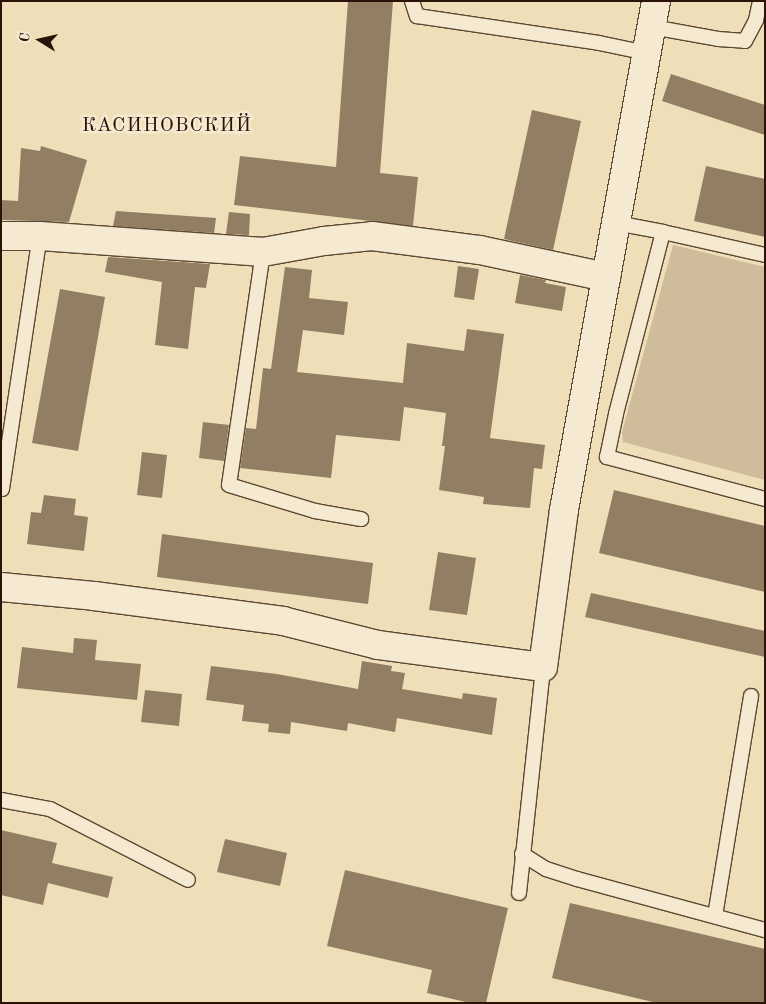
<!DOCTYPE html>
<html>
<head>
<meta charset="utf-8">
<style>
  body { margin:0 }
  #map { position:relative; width:766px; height:1004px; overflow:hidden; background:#efdfb8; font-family:"Old Standard TT",serif }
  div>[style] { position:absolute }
  .green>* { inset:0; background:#cebc9a }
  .building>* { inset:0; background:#917e63 }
  .roads { filter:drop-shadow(1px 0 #5c4733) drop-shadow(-1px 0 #5c4733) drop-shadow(0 1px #5c4733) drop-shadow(0 -1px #5c4733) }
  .service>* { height:14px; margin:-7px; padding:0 7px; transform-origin:7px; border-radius:7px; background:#f5ead1 }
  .minor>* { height:28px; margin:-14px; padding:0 14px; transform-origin:14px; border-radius:14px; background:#f5ead1 }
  span { translate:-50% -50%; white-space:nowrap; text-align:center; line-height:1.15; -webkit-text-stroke:5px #f5ead1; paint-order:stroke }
  .quarter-label { font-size:20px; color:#2b1407; letter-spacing:1px }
  .frame { position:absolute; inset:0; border:2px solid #2b1407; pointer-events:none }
  .north { position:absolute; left:15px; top:15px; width:50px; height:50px; -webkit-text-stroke:4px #f5ead1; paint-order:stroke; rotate:280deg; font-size:14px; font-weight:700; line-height:20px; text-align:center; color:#2b1407 }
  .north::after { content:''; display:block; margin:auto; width:18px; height:22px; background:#2b1407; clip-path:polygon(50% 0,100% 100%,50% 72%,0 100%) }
</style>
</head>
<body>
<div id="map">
  <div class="green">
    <i style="clip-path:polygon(673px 245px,765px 267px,765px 480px,623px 442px,622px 432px)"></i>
  </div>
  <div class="building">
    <i style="clip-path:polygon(348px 1px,393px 1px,380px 173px,418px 177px,413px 226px,234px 205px,240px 156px,336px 167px)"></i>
    <i style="clip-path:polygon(671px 74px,765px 105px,765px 135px,662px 101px)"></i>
    <i style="clip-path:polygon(532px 110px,581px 121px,553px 250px,504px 239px)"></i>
    <i style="clip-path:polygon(41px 146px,87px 160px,69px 222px,1px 220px,1px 200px,18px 201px,21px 148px,40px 151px)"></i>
    <i style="clip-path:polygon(706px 166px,765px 179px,765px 237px,694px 221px)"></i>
    <i style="clip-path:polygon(116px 211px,216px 218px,214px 233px,113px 226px)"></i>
    <i style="clip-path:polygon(229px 212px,250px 214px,249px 235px,226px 234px)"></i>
    <i style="clip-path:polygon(108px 257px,210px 264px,206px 288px,195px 287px,188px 349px,155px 345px,162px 282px,105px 272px)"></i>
    <i style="clip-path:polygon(458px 266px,479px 269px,474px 300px,454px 297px)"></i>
    <i style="clip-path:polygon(285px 267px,312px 270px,309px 298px,348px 302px,344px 335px,303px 330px,297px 372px,403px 383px,407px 343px,464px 351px,467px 329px,504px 334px,490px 438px,545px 445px,542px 469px,534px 468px,530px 508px,483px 504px,484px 497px,439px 490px,445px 446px,442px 446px,446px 413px,404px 407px,400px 441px,336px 435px,331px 478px,240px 468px,246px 428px,256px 429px,263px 368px,271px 369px)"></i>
    <i style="clip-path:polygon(520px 275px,546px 280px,545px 283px,566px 287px,562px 311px,515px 303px)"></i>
    <i style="clip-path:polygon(60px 289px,105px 297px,78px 451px,32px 443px)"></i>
    <i style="clip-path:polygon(203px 422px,229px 425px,224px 461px,199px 458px)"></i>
    <i style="clip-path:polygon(142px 452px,167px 455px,162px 498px,137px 495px)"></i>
    <i style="clip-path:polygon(614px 490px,765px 526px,765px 592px,599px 553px)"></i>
    <i style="clip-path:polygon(44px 495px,76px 499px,74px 515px,88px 517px,84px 551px,27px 544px,31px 512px,41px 513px)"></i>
    <i style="clip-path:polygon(162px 534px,373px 563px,368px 604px,157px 577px)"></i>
    <i style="clip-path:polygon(438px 552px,476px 558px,467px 615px,429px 610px)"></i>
    <i style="clip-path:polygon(591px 593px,765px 631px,765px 657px,585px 617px)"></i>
    <i style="clip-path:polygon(74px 638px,97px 640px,95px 660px,141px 664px,137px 700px,17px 688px,22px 647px,73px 653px)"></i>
    <i style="clip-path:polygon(362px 661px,392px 666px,391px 671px,405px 673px,402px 689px,462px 699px,463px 693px,497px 698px,492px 735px,397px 718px,395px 732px,348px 723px,347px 731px,291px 722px,290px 734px,268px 732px,269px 724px,242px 721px,244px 705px,206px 700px,211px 666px,277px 674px,358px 689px)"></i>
    <i style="clip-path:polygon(145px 690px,182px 694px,179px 726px,141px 722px)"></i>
    <i style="clip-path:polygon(1px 830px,57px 843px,52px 863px,113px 877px,108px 898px,48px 883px,43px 905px,1px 895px)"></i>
    <i style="clip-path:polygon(225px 839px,287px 853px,280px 886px,217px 872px)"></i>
    <i style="clip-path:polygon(345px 870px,508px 908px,486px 1003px,470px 1003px,427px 993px,432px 970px,327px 946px)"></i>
    <i style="clip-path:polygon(570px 903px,765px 949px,765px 1003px,657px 1003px,552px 978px)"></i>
  </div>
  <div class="roads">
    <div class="service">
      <i style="left:412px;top:1px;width:16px;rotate:72deg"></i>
      <i style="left:417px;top:16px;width:184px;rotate:8.4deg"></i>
      <i style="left:599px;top:43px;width:49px;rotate:11.8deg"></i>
      <i style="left:652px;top:27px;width:67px;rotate:10.3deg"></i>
      <i style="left:718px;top:39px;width:27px;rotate:4deg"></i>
      <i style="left:745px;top:41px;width:24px;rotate:-62deg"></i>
      <i style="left:756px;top:20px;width:19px;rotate:-78deg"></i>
      <i style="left:616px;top:223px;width:48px;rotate:10.8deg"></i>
      <i style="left:663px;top:232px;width:188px;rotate:104.5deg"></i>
      <i style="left:616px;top:414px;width:44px;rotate:101.8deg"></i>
      <i style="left:607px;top:457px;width:163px;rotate:14.9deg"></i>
      <i style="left:663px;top:232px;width:105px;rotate:12.7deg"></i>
      <i style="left:263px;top:252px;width:235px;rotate:98.3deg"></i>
      <i style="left:229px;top:485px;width:90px;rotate:16.8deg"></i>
      <i style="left:315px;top:511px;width:47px;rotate:9.9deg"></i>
      <i style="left:2px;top:489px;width:256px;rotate:-81.5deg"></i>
      <i style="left:1px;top:800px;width:50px;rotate:10.4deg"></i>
      <i style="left:50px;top:809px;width:155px;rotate:27.2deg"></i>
      <i style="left:522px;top:854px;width:28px;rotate:32deg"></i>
      <i style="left:546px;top:869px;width:33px;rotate:18deg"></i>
      <i style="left:577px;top:879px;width:195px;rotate:15.2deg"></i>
      <i style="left:519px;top:893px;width:227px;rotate:-83.9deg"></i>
      <i style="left:715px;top:916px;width:223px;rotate:-80.7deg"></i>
    </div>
    <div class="minor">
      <i style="left:1px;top:236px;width:39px"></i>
      <i style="left:40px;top:236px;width:224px;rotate:4.1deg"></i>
      <i style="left:263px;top:252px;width:62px;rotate:-10.2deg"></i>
      <i style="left:324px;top:241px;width:48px;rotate:-5.9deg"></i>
      <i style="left:372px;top:236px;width:109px;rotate:7.4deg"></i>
      <i style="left:480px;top:250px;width:129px;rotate:12.1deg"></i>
      <i style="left:1px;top:587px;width:93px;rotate:5.5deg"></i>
      <i style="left:94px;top:596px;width:191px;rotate:7.5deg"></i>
      <i style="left:283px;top:621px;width:98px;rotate:14.2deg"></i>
      <i style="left:378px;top:645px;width:166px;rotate:7.6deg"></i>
      <i style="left:543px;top:667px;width:158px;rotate:-82.4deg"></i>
      <i style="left:564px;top:510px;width:517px;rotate:-79.75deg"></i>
    </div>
  </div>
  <div class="quarter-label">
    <span style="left:167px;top:126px">КАСИНОВСКИЙ</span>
  </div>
  <div class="frame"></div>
  <div class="north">С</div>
</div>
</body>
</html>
